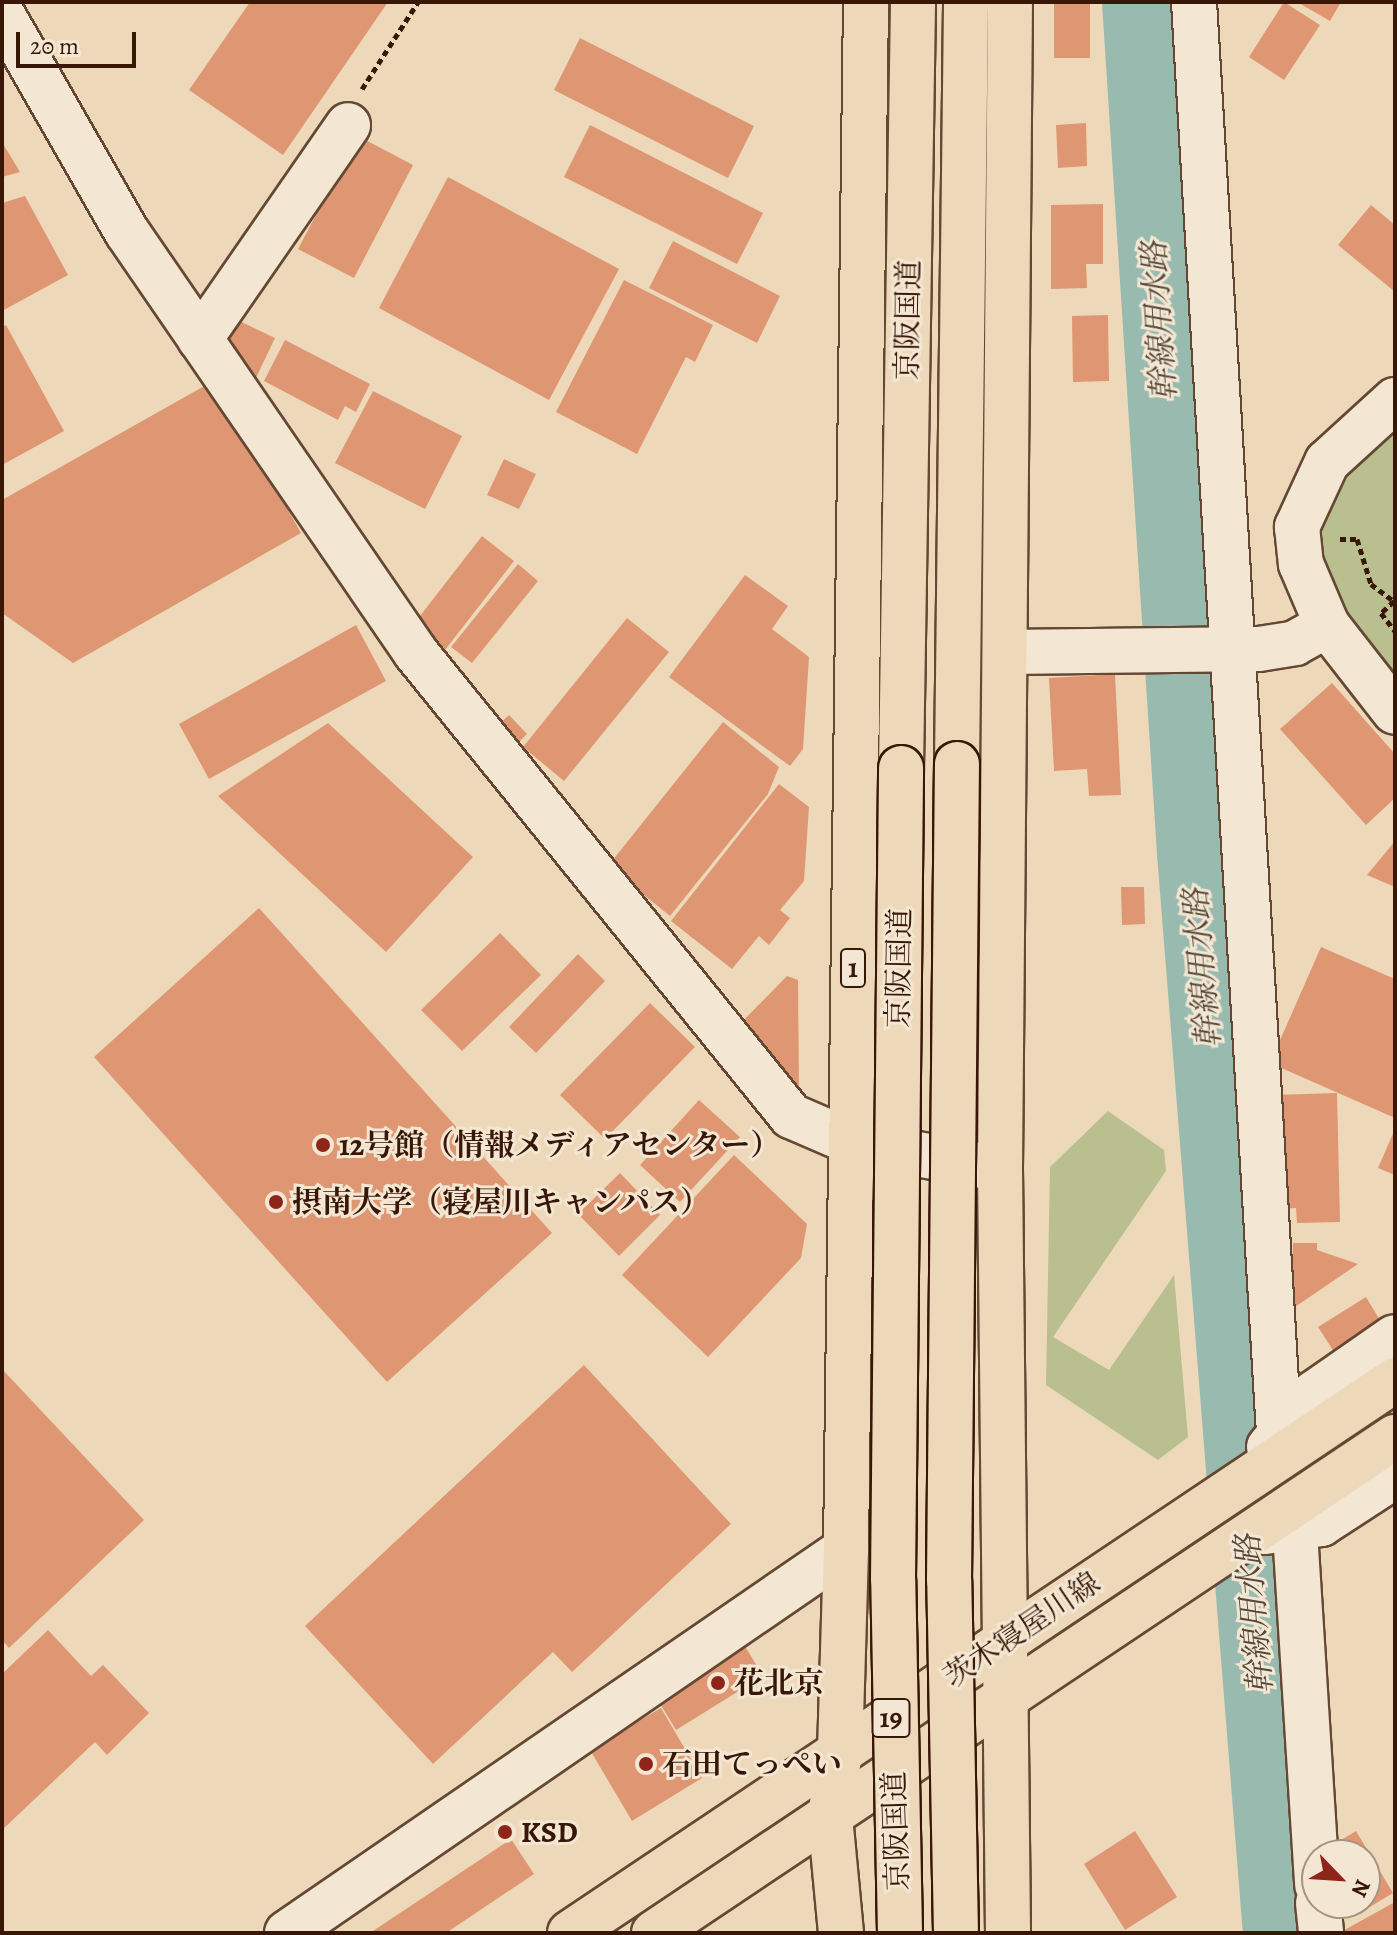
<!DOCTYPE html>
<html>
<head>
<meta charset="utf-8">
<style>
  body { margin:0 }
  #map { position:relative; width:1397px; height:1935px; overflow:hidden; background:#edd9ba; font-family:Alegreya,"Noto Serif JP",serif }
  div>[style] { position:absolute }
  .green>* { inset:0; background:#b9bf8f }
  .river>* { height:72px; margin:-36px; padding:0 36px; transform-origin:36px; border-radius:36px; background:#99baaf }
  .building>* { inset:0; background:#de9772 }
  .path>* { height:5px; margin-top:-2.5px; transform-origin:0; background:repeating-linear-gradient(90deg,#381706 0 6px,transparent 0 10px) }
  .roads { filter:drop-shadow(2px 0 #654833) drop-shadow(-2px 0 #654833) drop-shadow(0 2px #654833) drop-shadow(0 -2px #654833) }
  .minor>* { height:44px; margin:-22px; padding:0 22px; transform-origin:22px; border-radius:22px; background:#f3e6d2 }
  .major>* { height:44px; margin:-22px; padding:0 22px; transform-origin:22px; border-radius:22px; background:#edd9ba }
  .highway>* { height:44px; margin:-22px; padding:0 22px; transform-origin:22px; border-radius:22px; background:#edd9ba }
  .bridges { filter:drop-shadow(2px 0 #381706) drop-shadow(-2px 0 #381706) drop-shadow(0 2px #381706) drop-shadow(0 -2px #381706) }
  .highway-bridge>* { height:44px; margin:-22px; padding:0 22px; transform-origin:22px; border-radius:22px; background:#edd9ba }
  .dots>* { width:22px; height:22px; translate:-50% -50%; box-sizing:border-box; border:4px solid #f3e6d2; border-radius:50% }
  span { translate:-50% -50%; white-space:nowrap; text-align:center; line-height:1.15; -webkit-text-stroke:6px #f3e6d2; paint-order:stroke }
  .shield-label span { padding:2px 6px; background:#f3e6d2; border:2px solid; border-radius:6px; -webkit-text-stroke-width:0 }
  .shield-label { font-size:28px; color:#381706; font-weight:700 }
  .street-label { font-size:30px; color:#381706 }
  .poi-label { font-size:30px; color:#381706; font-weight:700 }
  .left { translate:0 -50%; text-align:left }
  .water-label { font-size:32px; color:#554839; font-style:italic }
  .frame { position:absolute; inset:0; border:4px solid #381706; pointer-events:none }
  .north { position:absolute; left:1301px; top:1839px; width:80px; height:80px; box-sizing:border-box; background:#f3e6d2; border:2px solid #a89380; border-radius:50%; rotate:115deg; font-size:22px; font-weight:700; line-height:32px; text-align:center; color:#381706 }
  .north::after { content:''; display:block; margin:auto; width:28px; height:36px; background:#8f2418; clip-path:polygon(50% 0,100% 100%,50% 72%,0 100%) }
  .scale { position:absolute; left:16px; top:32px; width:120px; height:36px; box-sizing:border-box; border:4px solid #381706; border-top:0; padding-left:10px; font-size:24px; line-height:28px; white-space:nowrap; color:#381706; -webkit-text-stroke:6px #f3e6d2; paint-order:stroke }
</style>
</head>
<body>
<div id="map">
  <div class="green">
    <i style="clip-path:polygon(1395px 418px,1395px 685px,1316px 585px,1313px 508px)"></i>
    <i style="clip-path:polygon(1108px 1111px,1164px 1150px,1166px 1171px,1053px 1337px,1109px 1370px,1174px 1275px,1188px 1437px,1158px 1460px,1046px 1385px,1050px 1167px)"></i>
  </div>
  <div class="river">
    <i style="left:1138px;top:2px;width:853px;rotate:86.3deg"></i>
    <i style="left:1193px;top:853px;width:1083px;rotate:85.45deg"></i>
  </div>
  <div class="building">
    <i style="clip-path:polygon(250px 2px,388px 2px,283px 155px,189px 90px)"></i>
    <i style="clip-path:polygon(1054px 2px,1090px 2px,1090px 58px,1054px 58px)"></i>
    <i style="clip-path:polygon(1284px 2px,1320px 25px,1284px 80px,1249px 57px)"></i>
    <i style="clip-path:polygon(1297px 2px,1341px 2px,1330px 21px)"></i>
    <i style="clip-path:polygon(580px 38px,754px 126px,728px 178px,554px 90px)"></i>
    <i style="clip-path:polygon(1086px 123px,1087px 166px,1058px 168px,1056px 125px)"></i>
    <i style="clip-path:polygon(590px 125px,763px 213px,737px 264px,564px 177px)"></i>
    <i style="clip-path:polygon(358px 136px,413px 165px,354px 278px,298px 249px)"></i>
    <i style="clip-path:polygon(2px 142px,20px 172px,2px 177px)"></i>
    <i style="clip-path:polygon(448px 177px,619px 269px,549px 400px,379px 308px)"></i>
    <i style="clip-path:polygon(25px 196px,68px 275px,2px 311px,2px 203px)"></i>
    <i style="clip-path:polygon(1103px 204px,1103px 264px,1086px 264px,1087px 288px,1051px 289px,1051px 205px)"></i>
    <i style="clip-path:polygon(1371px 205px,1395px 225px,1395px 292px,1338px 245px)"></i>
    <i style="clip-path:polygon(673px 241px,780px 296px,757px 343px,649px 288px)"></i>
    <i style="clip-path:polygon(624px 280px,713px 325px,695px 362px,686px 357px,637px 454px,556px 412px)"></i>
    <i style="clip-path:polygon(227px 315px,275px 338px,255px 380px,225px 353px)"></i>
    <i style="clip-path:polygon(1108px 315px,1109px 381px,1073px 382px,1072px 316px)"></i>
    <i style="clip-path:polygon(6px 325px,64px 431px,2px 465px,2px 327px)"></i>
    <i style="clip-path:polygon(285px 340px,370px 384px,356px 412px,345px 406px,338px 420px,264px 381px)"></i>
    <i style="clip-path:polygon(215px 380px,301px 533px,73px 663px,2px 613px,2px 500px)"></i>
    <i style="clip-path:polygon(373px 391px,462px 436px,425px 509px,335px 463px)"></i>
    <i style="clip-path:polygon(504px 459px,536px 474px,519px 509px,487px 495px)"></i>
    <i style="clip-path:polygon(482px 536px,514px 561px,445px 650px,413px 625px)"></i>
    <i style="clip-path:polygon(518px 564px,538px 581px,472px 663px,451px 647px)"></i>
    <i style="clip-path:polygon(745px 575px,788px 606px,772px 629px,809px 657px,803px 749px,790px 766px,669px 677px)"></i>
    <i style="clip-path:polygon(627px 618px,669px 652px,564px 781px,523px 747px)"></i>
    <i style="clip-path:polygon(356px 625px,386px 681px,209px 779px,179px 724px)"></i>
    <i style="clip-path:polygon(1115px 674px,1121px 795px,1089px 796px,1087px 769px,1054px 771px,1049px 678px)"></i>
    <i style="clip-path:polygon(1332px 683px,1395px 754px,1395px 798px,1366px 825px,1280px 729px)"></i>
    <i style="clip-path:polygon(509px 715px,527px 734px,515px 746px,497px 726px)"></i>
    <i style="clip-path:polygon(723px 722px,779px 767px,768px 794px,670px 916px,608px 866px)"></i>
    <i style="clip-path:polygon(328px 723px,473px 857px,386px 952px,218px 796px)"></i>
    <i style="clip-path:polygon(779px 784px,809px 807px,804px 881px,780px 910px,790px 918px,769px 945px,759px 936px,732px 969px,671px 921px)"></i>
    <i style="clip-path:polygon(1395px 841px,1395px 887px,1367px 875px)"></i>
    <i style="clip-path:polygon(1121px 887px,1144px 887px,1145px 924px,1122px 925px)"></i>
    <i style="clip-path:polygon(259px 908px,552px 1233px,387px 1382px,94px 1057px)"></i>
    <i style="clip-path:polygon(500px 933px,541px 975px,462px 1051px,421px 1010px)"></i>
    <i style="clip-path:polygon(1321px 947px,1395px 979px,1395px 1118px,1270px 1063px)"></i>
    <i style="clip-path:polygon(578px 954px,605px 981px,536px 1053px,509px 1027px)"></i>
    <i style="clip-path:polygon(787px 976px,798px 980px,799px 1088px,792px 1095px,730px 1034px)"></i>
    <i style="clip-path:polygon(650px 1003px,695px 1047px,605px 1139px,560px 1095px)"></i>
    <i style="clip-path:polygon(1337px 1093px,1340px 1222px,1297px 1223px,1296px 1208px,1276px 1209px,1273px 1095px)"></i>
    <i style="clip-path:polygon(699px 1100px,740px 1137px,680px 1202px,640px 1165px)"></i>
    <i style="clip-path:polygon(1395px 1129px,1395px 1175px,1378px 1168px)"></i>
    <i style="clip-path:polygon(734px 1155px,807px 1224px,801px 1258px,708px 1357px,622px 1275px)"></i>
    <i style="clip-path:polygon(620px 1173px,660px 1215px,619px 1256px,578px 1214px)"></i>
    <i style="clip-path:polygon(1293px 1243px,1317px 1243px,1317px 1250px,1358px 1264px,1292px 1309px)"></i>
    <i style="clip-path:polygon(1366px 1297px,1383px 1325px,1336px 1355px,1318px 1327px)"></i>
    <i style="clip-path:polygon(584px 1365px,731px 1524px,572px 1672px,553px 1652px,433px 1764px,305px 1626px)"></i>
    <i style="clip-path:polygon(2px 1369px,144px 1520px,9px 1648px,2px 1640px)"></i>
    <i style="clip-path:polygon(48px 1630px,91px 1676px,103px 1665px,149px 1713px,107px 1755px,95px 1742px,2px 1830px,2px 1674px)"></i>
    <i style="clip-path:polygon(743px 1643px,763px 1676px,676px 1730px,656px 1697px)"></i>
    <i style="clip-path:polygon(661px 1708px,702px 1778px,632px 1821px,590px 1750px)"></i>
    <i style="clip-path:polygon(1135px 1831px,1177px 1897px,1125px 1930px,1084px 1864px)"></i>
    <i style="clip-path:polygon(1356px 1831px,1393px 1893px,1360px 1913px,1354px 1903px,1365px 1903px,1365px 1855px,1323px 1851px)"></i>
    <i style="clip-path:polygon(511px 1839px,534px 1874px,446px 1933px,370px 1933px)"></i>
    <i style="clip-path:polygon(1395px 1902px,1395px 1933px,1339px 1933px)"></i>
  </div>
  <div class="path">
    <i style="left:362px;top:89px;width:103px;rotate:-57.2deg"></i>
    <i style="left:1340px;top:539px;width:17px"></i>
    <i style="left:1357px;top:539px;width:47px;rotate:72.7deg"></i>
    <i style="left:1371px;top:584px;width:30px;rotate:37deg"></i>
    <i style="left:1394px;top:601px;width:18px;rotate:137deg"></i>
    <i style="left:1381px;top:613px;width:23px;rotate:52deg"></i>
  </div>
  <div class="roads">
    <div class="minor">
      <i style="left:1194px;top:2px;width:1434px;rotate:86.6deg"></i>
      <i style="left:2px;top:14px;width:251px;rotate:60.2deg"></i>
      <i style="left:127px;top:232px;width:511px;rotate:55.53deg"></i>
      <i style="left:416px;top:653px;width:596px;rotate:50.99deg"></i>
      <i style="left:791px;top:1116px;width:65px;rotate:23.4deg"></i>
      <i style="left:851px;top:1142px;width:151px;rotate:10.3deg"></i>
      <i style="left:200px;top:339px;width:260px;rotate:-55.3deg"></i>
      <i style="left:1395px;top:400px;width:92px;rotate:137.6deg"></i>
      <i style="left:1327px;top:462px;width:72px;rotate:114.8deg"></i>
      <i style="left:1297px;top:527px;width:37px;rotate:84deg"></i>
      <i style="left:1301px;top:564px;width:66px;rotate:66.9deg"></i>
      <i style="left:1327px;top:625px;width:110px;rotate:52deg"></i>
      <i style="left:1005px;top:652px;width:254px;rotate:-0.7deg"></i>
      <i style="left:1259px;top:649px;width:36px;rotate:-9deg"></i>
      <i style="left:1295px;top:643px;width:37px;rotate:-29deg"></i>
      <i style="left:1269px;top:1447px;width:70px;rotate:-50.2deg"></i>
      <i style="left:1314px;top:1393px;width:98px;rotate:-34.7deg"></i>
      <i style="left:1265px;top:1532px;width:57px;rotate:-8.1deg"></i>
      <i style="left:1321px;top:1524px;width:88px;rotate:-33deg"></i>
      <i style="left:1295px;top:1532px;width:354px;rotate:86.4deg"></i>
      <i style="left:1318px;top:1903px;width:30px;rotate:84deg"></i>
      <i style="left:287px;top:1933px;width:678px;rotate:-34.49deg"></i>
    </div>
    <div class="major">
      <i style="left:570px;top:1933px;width:993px;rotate:-33.83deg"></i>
      <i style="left:654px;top:1933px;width:892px;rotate:-33.8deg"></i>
    </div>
    <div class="highway">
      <i style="left:957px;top:764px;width:762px;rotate:-89.32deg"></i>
      <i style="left:901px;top:768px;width:766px;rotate:-89.1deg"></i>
      <i style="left:841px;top:1933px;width:118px;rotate:-95.4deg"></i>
      <i style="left:830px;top:1816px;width:65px;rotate:-81.1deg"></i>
      <i style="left:840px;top:1752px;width:203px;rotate:-88.3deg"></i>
      <i style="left:846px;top:1549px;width:1547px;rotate:-89.26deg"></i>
      <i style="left:1008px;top:1933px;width:764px;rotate:-90.6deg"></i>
      <i style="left:1000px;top:1169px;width:1167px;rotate:-89.51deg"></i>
    </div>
  </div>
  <div class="bridges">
    <div class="highway-bridge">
      <i style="left:900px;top:1933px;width:354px;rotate:-91.1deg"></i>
      <i style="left:893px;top:1579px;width:811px;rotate:-89.43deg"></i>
      <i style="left:956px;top:1933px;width:353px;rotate:-91.1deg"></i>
      <i style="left:949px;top:1580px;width:816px;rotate:-89.44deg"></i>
    </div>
  </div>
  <div class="dots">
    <i style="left:323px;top:1145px;background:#8f2418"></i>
    <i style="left:276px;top:1202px;background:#8f2418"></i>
    <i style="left:718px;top:1683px;background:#8f2418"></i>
    <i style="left:646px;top:1764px;background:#8f2418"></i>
    <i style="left:505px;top:1832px;background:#8f2418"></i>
  </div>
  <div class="shield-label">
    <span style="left:853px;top:968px">1</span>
    <span style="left:891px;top:1718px">19</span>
  </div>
  <div class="street-label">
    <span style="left:908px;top:320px;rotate:-89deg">京阪国道</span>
    <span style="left:899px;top:968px;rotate:-89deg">京阪国道</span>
    <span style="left:1022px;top:1630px;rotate:-34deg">茨木寝屋川線</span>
    <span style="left:896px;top:1831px;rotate:-92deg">京阪国道</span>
  </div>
  <div class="poi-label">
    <span class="left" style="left:339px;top:1145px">12号館（情報メディアセンター）</span>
    <span class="left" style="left:292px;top:1202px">摂南大学（寝屋川キャンパス）</span>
    <span class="left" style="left:734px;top:1683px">花北京</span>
    <span class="left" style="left:662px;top:1764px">石田てっぺい</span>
    <span class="left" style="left:521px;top:1832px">KSD</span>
  </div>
  <div class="water-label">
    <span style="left:1159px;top:321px;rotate:-94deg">幹線用水路</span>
    <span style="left:1202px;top:968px;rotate:-95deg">幹線用水路</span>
    <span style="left:1254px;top:1614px;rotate:-95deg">幹線用水路</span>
  </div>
  <div class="frame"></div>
  <div class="north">N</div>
  <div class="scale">20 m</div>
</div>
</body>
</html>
